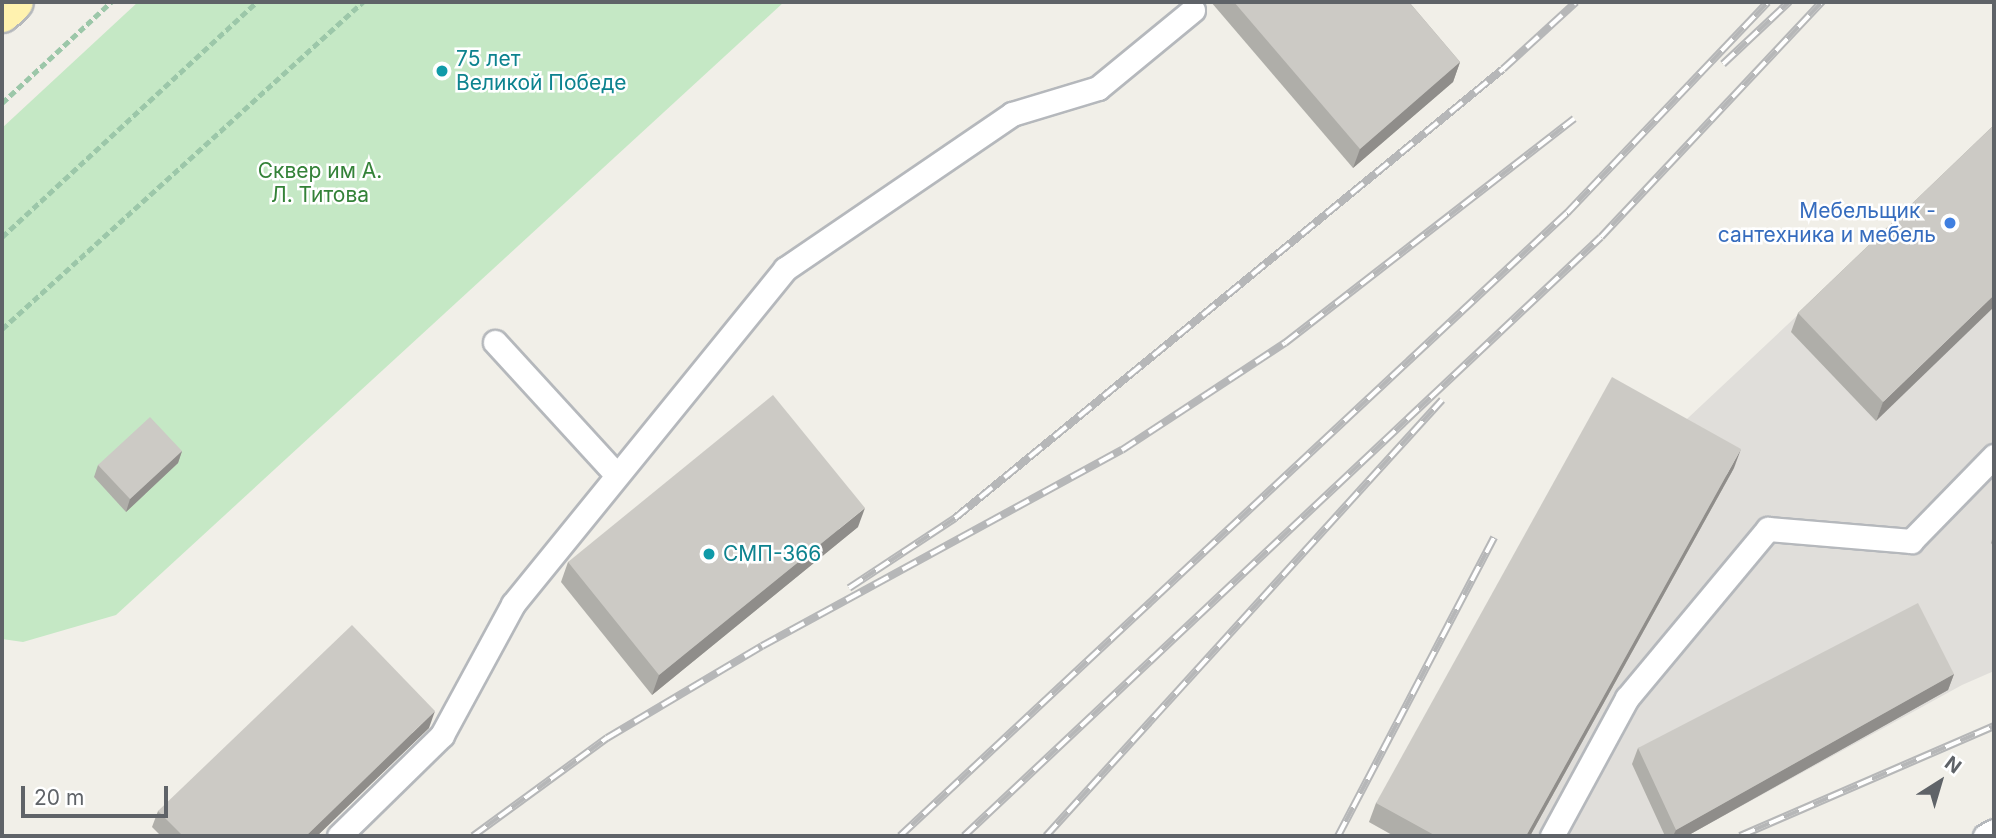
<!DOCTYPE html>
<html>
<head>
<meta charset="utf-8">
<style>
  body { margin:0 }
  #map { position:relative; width:1996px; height:838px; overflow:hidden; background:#f1efe8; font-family:Inter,sans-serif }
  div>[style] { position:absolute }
  .industrial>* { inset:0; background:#e0deda }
  .green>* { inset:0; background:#c5e8c5 }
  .path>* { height:4.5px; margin-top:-2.25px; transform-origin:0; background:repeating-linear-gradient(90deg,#9cc7a9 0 7px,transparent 0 10.5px) }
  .roads { filter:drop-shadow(2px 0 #b5b8bc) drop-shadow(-2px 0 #b5b8bc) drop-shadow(0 2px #b5b8bc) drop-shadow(0 -2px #b5b8bc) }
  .lane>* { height:23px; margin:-11.5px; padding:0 11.5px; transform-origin:11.5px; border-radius:11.5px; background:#fff }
  .primary>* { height:38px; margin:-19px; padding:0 19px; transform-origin:19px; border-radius:19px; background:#fff2af }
  .rail>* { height:8px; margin-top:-4px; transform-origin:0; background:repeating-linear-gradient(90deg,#fff 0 16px,#b6b7b8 0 32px); box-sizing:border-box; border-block:2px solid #b6b7b8 }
  .wall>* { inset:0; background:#afaea9 }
  .shaded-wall>* { inset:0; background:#8f8d8a }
  .building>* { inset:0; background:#cccac5 }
  .dots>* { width:19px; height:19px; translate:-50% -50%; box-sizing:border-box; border:4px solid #fff; border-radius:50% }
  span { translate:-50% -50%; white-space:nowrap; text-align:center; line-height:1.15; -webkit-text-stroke:5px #fff; paint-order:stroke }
  .culture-label { font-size:21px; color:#0d838f }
  .left { translate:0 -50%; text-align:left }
  .park-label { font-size:21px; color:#348238 }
  .shop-label { font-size:21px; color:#366cbe }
  .right { translate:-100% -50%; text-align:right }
  .frame { position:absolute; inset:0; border:4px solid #5f6368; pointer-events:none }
  .north { position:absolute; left:1905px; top:747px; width:70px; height:70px; -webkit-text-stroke:5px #fff; paint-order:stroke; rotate:37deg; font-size:19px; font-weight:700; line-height:28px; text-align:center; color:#5f6368 }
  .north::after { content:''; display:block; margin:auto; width:24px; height:32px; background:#5f6368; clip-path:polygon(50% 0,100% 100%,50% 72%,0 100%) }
  .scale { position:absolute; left:21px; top:786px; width:147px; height:32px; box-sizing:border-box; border:4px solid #5f6368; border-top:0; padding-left:9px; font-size:21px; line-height:24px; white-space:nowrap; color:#5f6368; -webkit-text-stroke:5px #fff; paint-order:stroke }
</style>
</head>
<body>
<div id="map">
  <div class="industrial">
    <i style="clip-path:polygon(1994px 131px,1994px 671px,1962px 685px,1687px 836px,1394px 836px,1369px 822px,1605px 396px,1672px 433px)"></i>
  </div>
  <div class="green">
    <i style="clip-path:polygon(138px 2px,784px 2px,116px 615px,23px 642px,2px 639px,2px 128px)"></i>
  </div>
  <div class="path">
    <i style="left:2px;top:103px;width:149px;rotate:-42.8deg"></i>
    <i style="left:2px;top:237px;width:347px;rotate:-42.7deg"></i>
    <i style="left:2px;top:329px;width:487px;rotate:-42.2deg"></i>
  </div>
  <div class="roads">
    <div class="lane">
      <i style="left:495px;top:342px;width:180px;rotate:47.5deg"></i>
      <i style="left:339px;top:836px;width:144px;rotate:-44.4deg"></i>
      <i style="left:442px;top:735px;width:149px;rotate:-61.5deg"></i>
      <i style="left:513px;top:604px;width:432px;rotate:-50.9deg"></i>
      <i style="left:785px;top:269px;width:275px;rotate:-34.3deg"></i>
      <i style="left:1012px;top:114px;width:90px;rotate:-16.8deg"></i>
      <i style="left:1098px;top:88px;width:123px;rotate:-39.4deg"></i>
      <i style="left:1552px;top:836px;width:157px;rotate:-61.5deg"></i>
      <i style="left:1627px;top:698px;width:220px;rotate:-50.2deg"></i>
      <i style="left:1768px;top:529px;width:144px;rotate:4.8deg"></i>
      <i style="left:1911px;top:541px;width:119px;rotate:-45.7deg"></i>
      <i style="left:1985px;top:836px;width:10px;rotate:-29deg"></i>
    </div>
    <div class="primary">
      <i style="left:2px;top:13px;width:16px;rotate:-43deg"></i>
    </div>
  </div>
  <div class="rail">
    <i style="left:1723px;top:64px;width:91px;rotate:-43.2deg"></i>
    <i style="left:849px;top:588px;width:127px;rotate:-33.4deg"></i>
    <i style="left:955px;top:518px;width:708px;rotate:-39.33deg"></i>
    <i style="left:1503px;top:69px;width:99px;rotate:-42.5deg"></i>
    <i style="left:473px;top:836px;width:166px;rotate:-36.2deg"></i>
    <i style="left:607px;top:738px;width:180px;rotate:-30.7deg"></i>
    <i style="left:762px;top:646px;width:410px;rotate:-28.6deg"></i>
    <i style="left:1122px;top:450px;width:195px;rotate:-33.3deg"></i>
    <i style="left:1285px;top:343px;width:366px;rotate:-37.8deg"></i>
    <i style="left:900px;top:836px;width:913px;rotate:-43.05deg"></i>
    <i style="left:1567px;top:213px;width:291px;rotate:-46.4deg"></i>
    <i style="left:964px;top:836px;width:874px;rotate:-43.24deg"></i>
    <i style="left:1601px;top:237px;width:323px;rotate:-46.8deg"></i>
    <i style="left:1046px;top:836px;width:589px;rotate:-47.75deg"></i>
    <i style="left:1338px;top:836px;width:337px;rotate:-62.4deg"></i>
    <i style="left:1740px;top:836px;width:277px;rotate:-23.4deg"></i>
  </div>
  <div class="wall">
    <i style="clip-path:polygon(1211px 2px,1409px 2px,1460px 62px,1453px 82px,1353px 168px)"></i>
    <i style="clip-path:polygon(1994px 125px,1876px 421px,1791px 332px,1798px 313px)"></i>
    <i style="clip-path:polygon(182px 451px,178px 463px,126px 512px,94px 477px,98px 465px)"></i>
    <i style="clip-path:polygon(1734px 468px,1530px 836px,1394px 836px,1369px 822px,1376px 803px)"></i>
    <i style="clip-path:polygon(858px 527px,652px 695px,561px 582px,568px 562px)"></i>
    <i style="clip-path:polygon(1994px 533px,1994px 547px,1991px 543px)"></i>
    <i style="clip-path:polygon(1954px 674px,1948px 690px,1687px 836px,1665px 836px,1632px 764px,1638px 748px)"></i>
    <i style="clip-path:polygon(429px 728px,317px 836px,161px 836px,152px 827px,158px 811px)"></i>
  </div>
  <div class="shaded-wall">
    <i style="clip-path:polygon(1460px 62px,1453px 82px,1353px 168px,1360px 149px)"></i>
    <i style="clip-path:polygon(1994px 295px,1994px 307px,1876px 421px,1883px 402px)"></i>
    <i style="clip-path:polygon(1741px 449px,1734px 468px,1530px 836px,1526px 836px)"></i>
    <i style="clip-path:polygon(182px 451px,178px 463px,126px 512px,130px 499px)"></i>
    <i style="clip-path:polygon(865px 508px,858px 527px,652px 695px,659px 675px)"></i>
    <i style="clip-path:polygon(1954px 674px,1948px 690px,1687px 836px,1673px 836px,1676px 830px)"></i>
    <i style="clip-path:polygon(435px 711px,429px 728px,317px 836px,306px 836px)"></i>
  </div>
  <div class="building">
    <i style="clip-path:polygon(1234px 2px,1409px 2px,1460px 62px,1360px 149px)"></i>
    <i style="clip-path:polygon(1994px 125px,1994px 295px,1883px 402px,1798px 313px)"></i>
    <i style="clip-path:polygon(1612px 377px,1741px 449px,1526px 836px,1436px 836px,1376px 803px)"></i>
    <i style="clip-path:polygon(773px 395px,865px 508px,659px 675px,568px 562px)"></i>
    <i style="clip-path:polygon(150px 417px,182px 451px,130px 499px,98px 465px)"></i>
    <i style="clip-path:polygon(1918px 603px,1954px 674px,1676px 830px,1638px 748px)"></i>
    <i style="clip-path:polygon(352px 625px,435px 711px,306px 836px,183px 836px,158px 811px)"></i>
  </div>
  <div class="dots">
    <i style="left:442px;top:71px;background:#0f9aa8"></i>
    <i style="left:1950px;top:223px;background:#3f7fe0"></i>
    <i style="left:709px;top:554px;background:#0f9aa8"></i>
  </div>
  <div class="culture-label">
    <span class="left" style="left:456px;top:71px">75 лет<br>Великой Победе</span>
    <span class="left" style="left:723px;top:554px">СМП-366</span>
  </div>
  <div class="park-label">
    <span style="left:320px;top:183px">Сквер им А.<br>Л. Титова</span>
  </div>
  <div class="shop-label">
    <span class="right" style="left:1936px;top:223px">Мебельщик -<br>сантехника и мебель</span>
  </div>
  <div class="frame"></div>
  <div class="north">N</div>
  <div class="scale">20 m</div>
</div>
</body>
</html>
